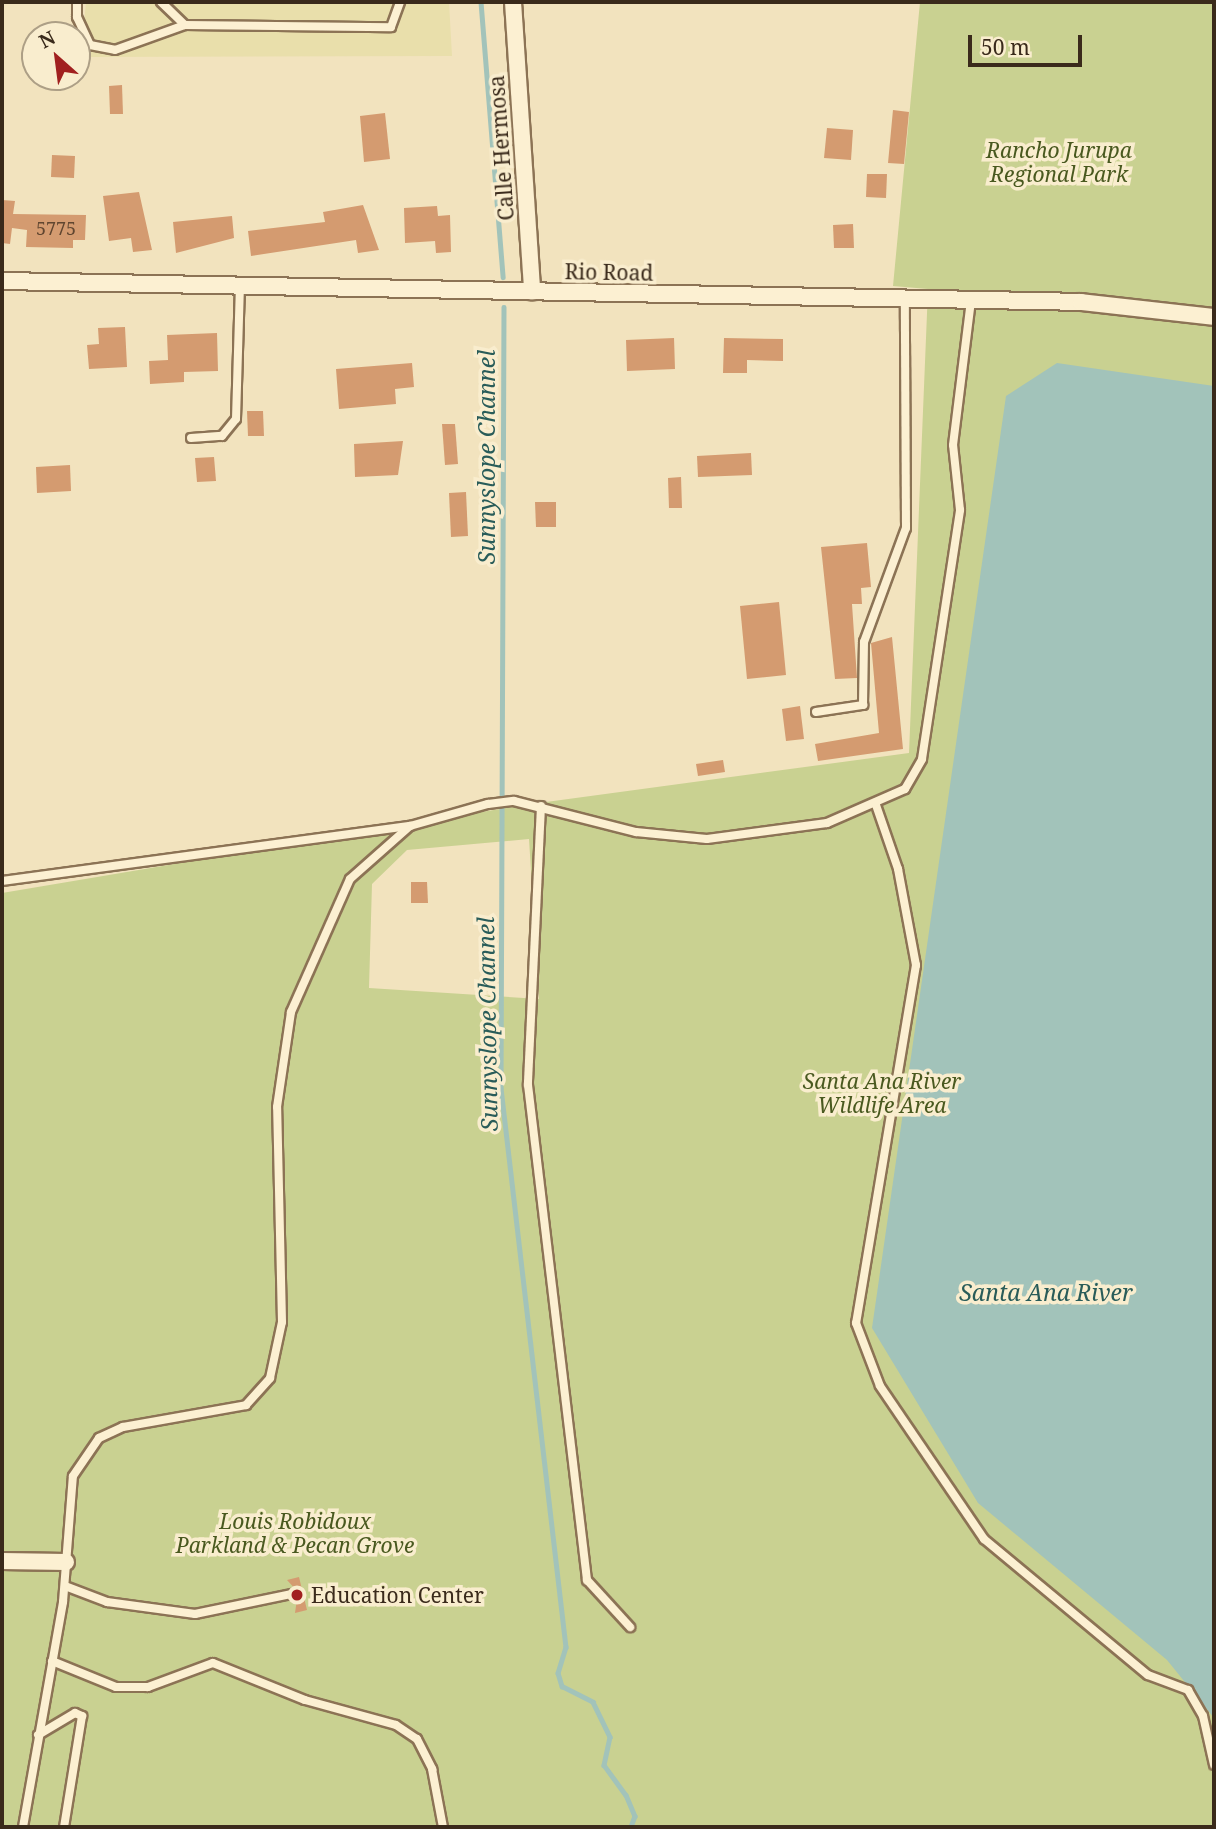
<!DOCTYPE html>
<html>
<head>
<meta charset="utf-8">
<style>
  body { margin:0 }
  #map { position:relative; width:1216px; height:1829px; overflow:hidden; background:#f2e3be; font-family:"Noto Serif",serif }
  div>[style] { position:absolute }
  .farmland>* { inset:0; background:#e9dfab }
  .green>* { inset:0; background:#c9d191 }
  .water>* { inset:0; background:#a2c3ba }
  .stream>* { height:4.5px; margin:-2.25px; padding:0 2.25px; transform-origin:2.25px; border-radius:2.25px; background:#a2c3ba }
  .building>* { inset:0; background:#d49b70 }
  .roads { filter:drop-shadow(2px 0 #8c7355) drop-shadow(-2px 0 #8c7355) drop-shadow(0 2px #8c7355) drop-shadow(0 -2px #8c7355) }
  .service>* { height:8px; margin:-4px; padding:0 4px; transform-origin:4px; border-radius:4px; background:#fcf0d2 }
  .minor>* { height:16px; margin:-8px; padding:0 8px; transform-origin:8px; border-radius:8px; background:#fcf0d2 }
  .dots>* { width:19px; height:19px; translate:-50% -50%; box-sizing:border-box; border:4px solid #f9edce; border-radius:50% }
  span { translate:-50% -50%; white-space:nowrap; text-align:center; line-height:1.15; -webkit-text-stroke:7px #f9edce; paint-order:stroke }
  .number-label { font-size:18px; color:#604630 }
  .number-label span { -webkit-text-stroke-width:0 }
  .street-label { font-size:21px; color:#3a2a1b }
  .park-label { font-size:21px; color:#49591f; font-style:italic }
  .poi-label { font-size:21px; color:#3a2a1b }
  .left { translate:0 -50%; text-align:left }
  .water-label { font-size:23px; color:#295c59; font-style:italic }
  .frame { position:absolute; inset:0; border:4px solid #3a2a1b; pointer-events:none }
  .north { position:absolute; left:21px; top:21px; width:70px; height:70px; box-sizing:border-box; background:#f9edce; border:2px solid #ad9f86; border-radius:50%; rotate:332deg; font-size:19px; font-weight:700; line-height:28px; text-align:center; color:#3a2a1b }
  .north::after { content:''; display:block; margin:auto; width:24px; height:32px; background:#a1201f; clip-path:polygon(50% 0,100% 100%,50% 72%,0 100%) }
  .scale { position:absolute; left:968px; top:35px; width:114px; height:32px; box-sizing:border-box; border:4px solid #3a2a1b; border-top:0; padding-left:9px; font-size:21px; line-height:24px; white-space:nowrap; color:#3a2a1b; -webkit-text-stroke:5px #f9edce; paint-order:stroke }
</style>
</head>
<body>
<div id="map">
  <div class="farmland">
    <i style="clip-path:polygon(86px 2px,449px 2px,452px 56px,81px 57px)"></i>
  </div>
  <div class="green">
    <i style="clip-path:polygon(evenodd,920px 2px,1214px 2px,1214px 1827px,2px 1827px,2px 893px,524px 805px,909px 753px,928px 289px,893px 286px,920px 2px,529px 839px,539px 999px,369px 988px,372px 884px,407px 850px,529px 839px)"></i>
  </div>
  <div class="water">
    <i style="clip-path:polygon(1057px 363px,1214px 386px,1214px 1718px,1167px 1660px,978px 1503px,872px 1328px,1006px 396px)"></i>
  </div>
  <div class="stream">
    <i style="left:481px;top:2px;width:276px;rotate:85.4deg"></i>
    <i style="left:504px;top:307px;width:781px;rotate:90.22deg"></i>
    <i style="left:501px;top:1088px;width:563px;rotate:83.37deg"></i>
    <i style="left:566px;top:1647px;width:27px;rotate:107deg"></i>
    <i style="left:558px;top:1673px;width:14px;rotate:73deg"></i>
    <i style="left:562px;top:1686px;width:35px;rotate:27deg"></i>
    <i style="left:593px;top:1702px;width:39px;rotate:64deg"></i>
    <i style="left:610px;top:1737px;width:29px;rotate:102deg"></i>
    <i style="left:604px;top:1765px;width:37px;rotate:54deg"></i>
    <i style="left:626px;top:1795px;width:23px;rotate:67deg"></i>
    <i style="left:635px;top:1816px;width:12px;rotate:110deg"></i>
  </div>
  <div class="building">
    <i style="clip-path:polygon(122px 85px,123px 114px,110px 114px,109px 86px)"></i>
    <i style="clip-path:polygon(893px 110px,909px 112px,904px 164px,888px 163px)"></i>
    <i style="clip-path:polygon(385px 113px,390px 159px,364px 162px,360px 116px)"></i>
    <i style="clip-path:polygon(827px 128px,853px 130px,851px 160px,824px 158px)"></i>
    <i style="clip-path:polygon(52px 155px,75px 156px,74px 178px,51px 177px)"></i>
    <i style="clip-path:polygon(867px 174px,887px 174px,886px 198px,866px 197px)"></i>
    <i style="clip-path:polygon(139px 192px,152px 250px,133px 252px,131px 238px,109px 241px,103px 196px)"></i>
    <i style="clip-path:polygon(2px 200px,15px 201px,13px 214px,86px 215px,85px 240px,73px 240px,73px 248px,26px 247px,27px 230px,12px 228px,10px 244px,2px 243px)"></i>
    <i style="clip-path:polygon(363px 205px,379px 250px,358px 253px,356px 240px,251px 256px,248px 231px,325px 222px,323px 212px)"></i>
    <i style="clip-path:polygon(437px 206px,438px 216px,450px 215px,451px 252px,436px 253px,435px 241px,405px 243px,404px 208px)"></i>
    <i style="clip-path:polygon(232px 216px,234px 238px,176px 253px,173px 222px)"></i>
    <i style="clip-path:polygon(853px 224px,854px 248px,834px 248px,833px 225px)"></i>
    <i style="clip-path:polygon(125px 327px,127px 367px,89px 369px,87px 345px,99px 344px,98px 328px)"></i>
    <i style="clip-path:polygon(217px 333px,218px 371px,184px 372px,184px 382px,150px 384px,149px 361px,168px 360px,167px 335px)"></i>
    <i style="clip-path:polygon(674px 338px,675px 369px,627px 371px,626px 340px)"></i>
    <i style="clip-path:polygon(724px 338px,783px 339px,783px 361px,747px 360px,747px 373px,723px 373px)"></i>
    <i style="clip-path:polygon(412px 363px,414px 387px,395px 389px,396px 404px,339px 409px,336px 369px)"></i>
    <i style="clip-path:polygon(247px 411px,263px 411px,264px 436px,248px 436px)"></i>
    <i style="clip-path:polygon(442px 424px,455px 424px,458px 464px,445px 465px)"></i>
    <i style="clip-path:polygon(403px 441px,398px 475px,355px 477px,354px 444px)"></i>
    <i style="clip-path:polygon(751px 453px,752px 475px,698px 477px,697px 456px)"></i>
    <i style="clip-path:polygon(214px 457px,216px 481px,197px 482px,195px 458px)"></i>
    <i style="clip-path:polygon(70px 465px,71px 491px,37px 493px,36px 467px)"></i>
    <i style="clip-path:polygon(681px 477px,682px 508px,669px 508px,668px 478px)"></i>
    <i style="clip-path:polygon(466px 492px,468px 536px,451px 537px,449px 493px)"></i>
    <i style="clip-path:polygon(535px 502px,556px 502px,556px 527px,536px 527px)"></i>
    <i style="clip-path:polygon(867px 543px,871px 587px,861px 588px,862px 604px,852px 604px,857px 678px,835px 679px,821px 547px)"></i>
    <i style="clip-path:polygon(779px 602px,786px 675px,747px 679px,740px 606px)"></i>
    <i style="clip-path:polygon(892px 637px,903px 749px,818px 761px,815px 744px,879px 733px,871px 643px)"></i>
    <i style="clip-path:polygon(800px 706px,804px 739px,786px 741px,782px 709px)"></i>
    <i style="clip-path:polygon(723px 760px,725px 772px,698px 776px,696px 764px)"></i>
    <i style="clip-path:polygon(411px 882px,427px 882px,428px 903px,411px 903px)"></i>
    <i style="clip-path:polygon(299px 1577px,307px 1610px,295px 1613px,298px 1592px,287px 1580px)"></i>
  </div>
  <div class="roads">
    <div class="service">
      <i style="left:77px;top:2px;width:15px;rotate:90deg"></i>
      <i style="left:77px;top:17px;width:31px;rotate:65deg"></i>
      <i style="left:90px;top:45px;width:25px;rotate:11deg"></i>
      <i style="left:115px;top:50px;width:74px;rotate:-19.7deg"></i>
      <i style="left:161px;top:2px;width:33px;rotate:44deg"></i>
      <i style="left:185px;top:25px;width:206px;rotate:0.6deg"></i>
      <i style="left:391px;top:27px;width:27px;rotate:-70deg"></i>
      <i style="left:191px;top:438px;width:31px;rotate:-4deg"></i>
      <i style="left:222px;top:436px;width:22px;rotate:-51deg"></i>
      <i style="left:236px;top:419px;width:134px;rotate:-88.3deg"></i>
      <i style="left:816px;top:712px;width:48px;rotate:-8.5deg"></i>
      <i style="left:863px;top:705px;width:63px;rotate:-89.1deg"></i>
      <i style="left:864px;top:642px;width:121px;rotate:-69.8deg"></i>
      <i style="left:906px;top:528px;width:228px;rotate:-90.3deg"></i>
      <i style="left:876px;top:805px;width:68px;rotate:71deg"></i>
      <i style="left:898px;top:869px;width:98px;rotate:79.4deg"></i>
      <i style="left:916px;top:965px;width:363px;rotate:99.5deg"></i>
      <i style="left:856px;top:1323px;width:67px;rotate:69.1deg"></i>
      <i style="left:880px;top:1386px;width:185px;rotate:55.8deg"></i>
      <i style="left:984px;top:1539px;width:213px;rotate:39.7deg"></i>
      <i style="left:1148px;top:1675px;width:43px;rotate:20.6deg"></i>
      <i style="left:1188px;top:1690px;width:30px;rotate:60deg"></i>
      <i style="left:1203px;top:1716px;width:50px;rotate:77.3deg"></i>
      <i style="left:541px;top:806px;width:279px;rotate:92.7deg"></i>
      <i style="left:528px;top:1085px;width:499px;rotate:83.2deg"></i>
      <i style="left:587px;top:1580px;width:64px;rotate:47.5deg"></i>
      <i style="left:2px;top:881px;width:412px;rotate:-7.7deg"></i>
      <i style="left:65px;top:1586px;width:45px;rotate:20.9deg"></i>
      <i style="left:107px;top:1602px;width:89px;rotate:7.8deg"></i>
      <i style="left:195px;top:1614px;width:99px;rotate:-11.7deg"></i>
      <i style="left:52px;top:1661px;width:69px;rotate:22.1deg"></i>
      <i style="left:116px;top:1687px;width:32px"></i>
      <i style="left:148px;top:1687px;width:69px;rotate:-20.3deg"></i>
      <i style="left:213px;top:1663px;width:99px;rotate:21.9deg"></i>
      <i style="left:305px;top:1700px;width:94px;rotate:15.4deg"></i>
      <i style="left:396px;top:1725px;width:25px;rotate:34deg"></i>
      <i style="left:417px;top:1739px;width:34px;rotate:63deg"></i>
      <i style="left:432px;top:1769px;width:59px;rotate:79.3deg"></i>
      <i style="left:38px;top:1735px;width:43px;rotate:-30.7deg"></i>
      <i style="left:75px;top:1713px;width:8px;rotate:23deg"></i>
      <i style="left:82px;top:1716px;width:112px;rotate:99.2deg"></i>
      <i style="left:23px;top:1827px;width:229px;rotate:-79.9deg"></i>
      <i style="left:63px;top:1602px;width:126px;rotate:-85.5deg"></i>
      <i style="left:73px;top:1476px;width:46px;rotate:-55.6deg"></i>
      <i style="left:99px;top:1438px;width:26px;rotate:-25deg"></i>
      <i style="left:123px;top:1427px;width:125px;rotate:-10.1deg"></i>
      <i style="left:246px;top:1405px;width:36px;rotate:-48deg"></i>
      <i style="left:270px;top:1378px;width:57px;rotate:-77.9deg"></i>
      <i style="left:282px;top:1322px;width:215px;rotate:-91.3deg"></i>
      <i style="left:277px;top:1107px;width:96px;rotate:-81.6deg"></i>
      <i style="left:291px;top:1012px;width:145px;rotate:-66.1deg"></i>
      <i style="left:350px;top:879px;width:80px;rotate:-41.5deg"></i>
      <i style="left:410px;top:826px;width:81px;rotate:-15.8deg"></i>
      <i style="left:488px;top:804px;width:26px;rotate:-7deg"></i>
      <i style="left:514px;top:801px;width:126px;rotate:14.3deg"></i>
      <i style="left:636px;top:832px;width:71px;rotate:5.6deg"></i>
      <i style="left:707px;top:839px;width:121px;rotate:-7.6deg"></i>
      <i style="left:827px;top:823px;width:85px;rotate:-23.6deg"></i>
      <i style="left:905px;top:789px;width:34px;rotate:-60deg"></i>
      <i style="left:922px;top:759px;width:252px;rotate:-81.3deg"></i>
      <i style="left:960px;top:510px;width:65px;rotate:-96.1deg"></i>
      <i style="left:953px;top:445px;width:145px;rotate:-82.9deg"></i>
    </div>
    <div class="minor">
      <i style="left:513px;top:2px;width:290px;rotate:86.2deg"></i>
      <i style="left:2px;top:281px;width:1079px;rotate:1.11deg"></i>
      <i style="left:1081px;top:302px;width:134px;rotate:6.4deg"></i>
      <i style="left:2px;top:1561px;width:64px;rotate:0.9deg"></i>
    </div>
  </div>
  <div class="dots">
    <i style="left:297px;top:1595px;background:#a1201f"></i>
  </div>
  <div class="number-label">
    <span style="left:56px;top:228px">5775</span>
  </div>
  <div class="street-label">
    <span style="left:501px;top:148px;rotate:-94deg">Calle Hermosa</span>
    <span style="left:609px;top:272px;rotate:1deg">Rio Road</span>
  </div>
  <div class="park-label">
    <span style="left:1059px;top:162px">Rancho Jurupa<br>Regional Park</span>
    <span style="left:882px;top:1093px">Santa Ana River<br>Wildlife Area</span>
    <span style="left:295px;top:1533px">Louis Robidoux<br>Parkland &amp; Pecan Grove</span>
  </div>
  <div class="poi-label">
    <span class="left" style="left:311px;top:1595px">Education Center</span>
  </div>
  <div class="water-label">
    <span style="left:486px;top:457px;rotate:-90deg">Sunnyslope Channel</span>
    <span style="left:487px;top:1024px;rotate:-91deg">Sunnyslope Channel</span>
    <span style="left:1046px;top:1292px">Santa Ana River</span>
  </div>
  <div class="frame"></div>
  <div class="north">N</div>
  <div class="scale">50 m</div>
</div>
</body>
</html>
